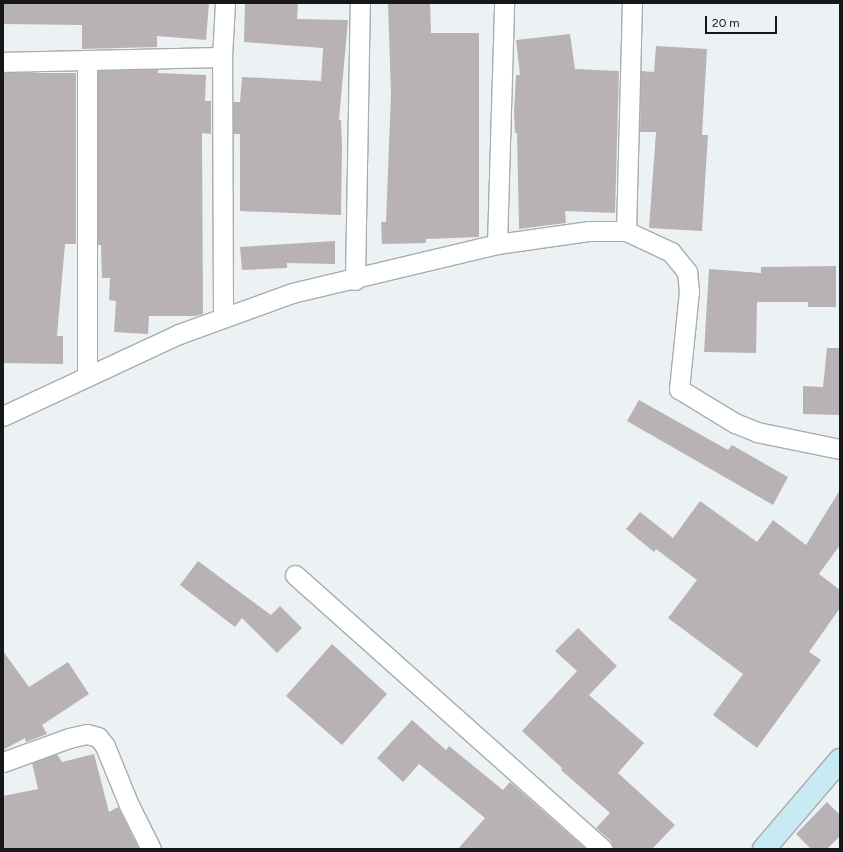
<!DOCTYPE html>
<html>
<head>
<meta charset="utf-8">
<style>
  body { margin:0 }
  #map { position:relative; width:843px; height:852px; overflow:hidden; background:#ecf2f4; font-family:Figtree,sans-serif }
  div>[style] { position:absolute }
  .building>* { inset:0; background:#b8b2b5 }
  .roads { filter:drop-shadow(1px 0 #a7adaf) drop-shadow(-1px 0 #a7adaf) drop-shadow(0 1px #a7adaf) drop-shadow(0 -1px #a7adaf) }
  .street>* { height:19px; margin:-9.5px; padding:0 9.5px; transform-origin:9.5px; border-radius:9.5px; background:#fff }
  .secondary>* { height:22px; margin:-11px; padding:0 11px; transform-origin:11px; border-radius:11px; background:#c8eaf2 }
  span { translate:-50% -50%; white-space:nowrap; text-align:center; line-height:1.15; -webkit-text-stroke:3px #ecf2f4; paint-order:stroke }
  .frame { position:absolute; inset:0; border:4px solid #151718; pointer-events:none }
  .scale { position:absolute; left:705px; top:16px; width:72px; height:18px; box-sizing:border-box; border:2px solid #151718; border-top:0; padding-left:5px; font-size:12px; line-height:14px; white-space:nowrap; color:#151718; -webkit-text-stroke:3px #ecf2f4; paint-order:stroke }
</style>
</head>
<body>
<div id="map">
  <div class="building">
    <i style="clip-path:polygon(3px 3px,209px 3px,206px 40px,157px 36px,157px 47px,82px 49px,82px 25px,3px 24px)"></i>
    <i style="clip-path:polygon(245px 3px,298px 3px,297px 19px,348px 20px,339px 120px,341px 120px,342px 146px,341px 215px,240px 211px,240px 134px,233px 134px,233px 102px,240px 102px,242px 77px,321px 81px,323px 48px,244px 42px)"></i>
    <i style="clip-path:polygon(430px 3px,431px 33px,479px 33px,479px 237px,426px 239px,426px 243px,382px 244px,381px 222px,386px 222px,391px 94px,388px 4px)"></i>
    <i style="clip-path:polygon(570px 34px,575px 69px,619px 71px,615px 213px,565px 211px,566px 223px,519px 229px,517px 133px,515px 133px,514px 112px,516px 75px,520px 75px,516px 40px)"></i>
    <i style="clip-path:polygon(656px 46px,707px 49px,702px 135px,708px 135px,702px 231px,649px 228px,656px 132px,640px 132px,641px 71px,654px 72px)"></i>
    <i style="clip-path:polygon(158px 69px,158px 73px,206px 75px,205px 101px,211px 101px,211px 134px,202px 133px,203px 314px,196px 316px,149px 316px,148px 334px,114px 332px,116px 301px,109px 300px,110px 278px,102px 278px,101px 245px,98px 245px,98px 71px)"></i>
    <i style="clip-path:polygon(3px 73px,76px 73px,76px 244px,65px 244px,57px 336px,63px 336px,63px 364px,3px 363px)"></i>
    <i style="clip-path:polygon(335px 241px,335px 264px,287px 263px,287px 268px,242px 270px,240px 247px)"></i>
    <i style="clip-path:polygon(836px 266px,836px 307px,808px 307px,808px 302px,757px 302px,756px 353px,704px 352px,709px 269px,761px 273px,761px 267px)"></i>
    <i style="clip-path:polygon(827px 348px,840px 348px,840px 415px,803px 414px,803px 386px,823px 387px)"></i>
    <i style="clip-path:polygon(639px 400px,728px 450px,732px 445px,788px 477px,773px 505px,627px 421px)"></i>
    <i style="clip-path:polygon(840px 490px,840px 545px,819px 574px,840px 590px,840px 608px,809px 652px,821px 660px,757px 748px,713px 715px,743px 674px,668px 618px,697px 580px,656px 549px,654px 552px,626px 529px,640px 512px,673px 538px,700px 501px,757px 542px,773px 520px,806px 545px)"></i>
    <i style="clip-path:polygon(198px 561px,271px 615px,280px 606px,302px 628px,277px 653px,242px 618px,235px 627px,180px 585px)"></i>
    <i style="clip-path:polygon(578px 628px,617px 666px,589px 695px,644px 743px,618px 773px,675px 825px,652px 849px,614px 849px,611px 841px,596px 828px,610px 813px,561px 770px,562px 768px,522px 731px,577px 671px,555px 651px)"></i>
    <i style="clip-path:polygon(332px 644px,387px 694px,342px 745px,286px 696px)"></i>
    <i style="clip-path:polygon(3px 651px,29px 687px,68px 662px,89px 694px,42px 725px,47px 734px,26px 742px,25px 738px,3px 750px)"></i>
    <i style="clip-path:polygon(412px 720px,446px 750px,449px 746px,503px 790px,510px 782px,586px 849px,458px 849px,485px 818px,419px 764px,403px 782px,377px 758px)"></i>
    <i style="clip-path:polygon(57px 754px,62px 762px,94px 754px,109px 812px,118px 807px,139px 849px,3px 849px,3px 796px,38px 789px,32px 763px)"></i>
    <i style="clip-path:polygon(827px 802px,840px 815px,840px 836px,827px 849px,811px 849px,796px 834px)"></i>
  </div>
  <div class="roads">
    <div class="street">
      <i style="left:87px;top:60px;width:317px;rotate:90deg"></i>
      <i style="left:3px;top:62px;width:219px;rotate:-1.3deg"></i>
      <i style="left:626px;top:231px;width:228px;rotate:-88.5deg"></i>
      <i style="left:497px;top:244px;width:241px;rotate:-88.3deg"></i>
      <i style="left:355px;top:280px;width:277px;rotate:-89deg"></i>
      <i style="left:223px;top:316px;width:259px;rotate:-90.2deg"></i>
      <i style="left:222px;top:57px;width:54px;rotate:-86.8deg"></i>
      <i style="left:3px;top:416px;width:194px;rotate:-25deg"></i>
      <i style="left:179px;top:334px;width:120px;rotate:-19.9deg"></i>
      <i style="left:292px;top:293px;width:211px;rotate:-13.4deg"></i>
      <i style="left:497px;top:244px;width:92px;rotate:-8.1deg"></i>
      <i style="left:588px;top:231px;width:38px"></i>
      <i style="left:626px;top:231px;width:50px;rotate:25deg"></i>
      <i style="left:671px;top:252px;width:26px;rotate:51deg"></i>
      <i style="left:687px;top:272px;width:19px;rotate:84deg"></i>
      <i style="left:689px;top:291px;width:99px;rotate:95.8deg"></i>
      <i style="left:679px;top:389px;width:66px;rotate:31.3deg"></i>
      <i style="left:735px;top:423px;width:24px;rotate:22deg"></i>
      <i style="left:757px;top:432px;width:85px;rotate:11.6deg"></i>
      <i style="left:295px;top:575px;width:412px;rotate:41.7deg"></i>
      <i style="left:3px;top:762px;width:70px;rotate:-20deg"></i>
      <i style="left:69px;top:738px;width:18px;rotate:-13deg"></i>
      <i style="left:87px;top:734px;width:11px;rotate:15deg"></i>
      <i style="left:98px;top:737px;width:11px;rotate:52deg"></i>
      <i style="left:105px;top:746px;width:64px;rotate:67.9deg"></i>
      <i style="left:129px;top:805px;width:49px;rotate:63.4deg"></i>
    </div>
    <div class="secondary">
      <i style="left:764px;top:849px;width:117px;rotate:-49.5deg"></i>
    </div>
  </div>
  <div class="frame"></div>
  <div class="scale">20 m</div>
</div>
</body>
</html>
